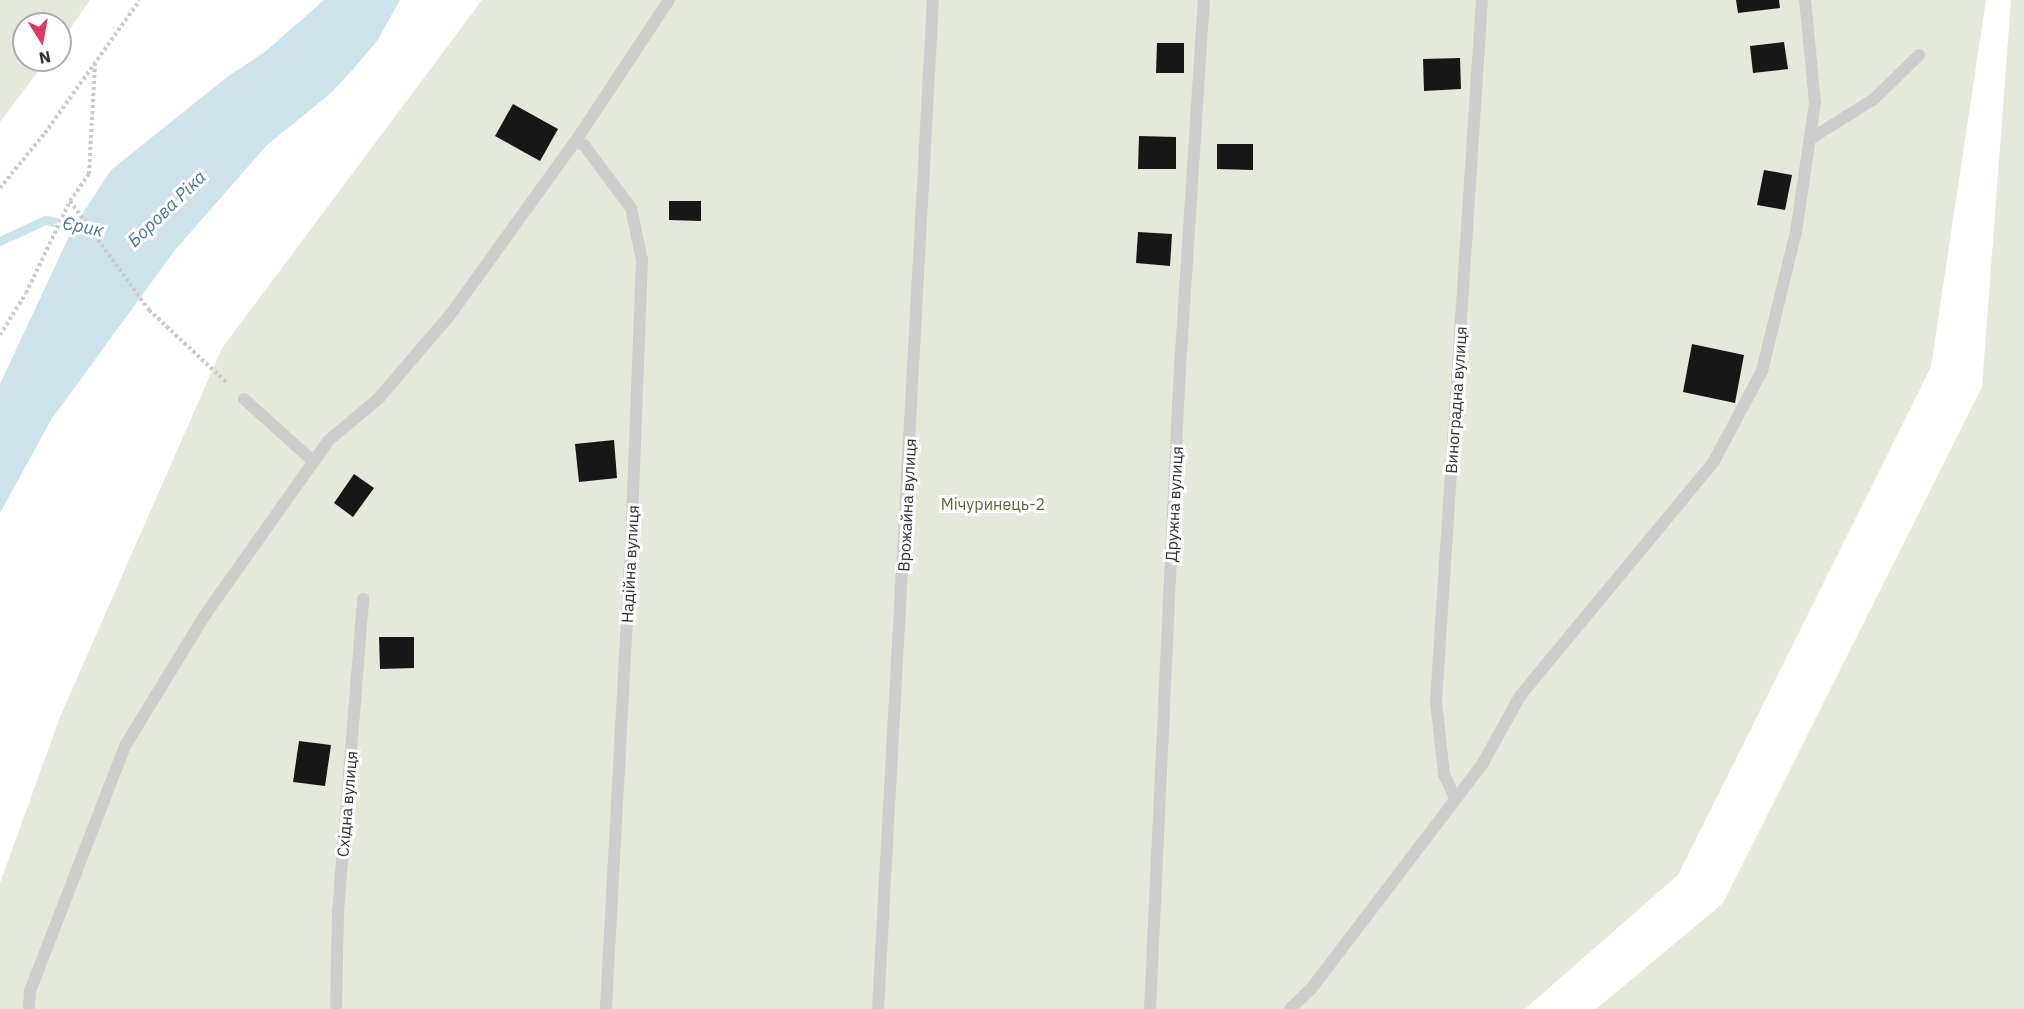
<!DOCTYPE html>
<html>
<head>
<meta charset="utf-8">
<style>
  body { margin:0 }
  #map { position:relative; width:2024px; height:1009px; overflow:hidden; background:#fff; font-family:"IBM Plex Sans",sans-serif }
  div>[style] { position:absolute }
  .green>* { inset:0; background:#e5e9dc }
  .water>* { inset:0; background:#cde3eb }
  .stream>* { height:9px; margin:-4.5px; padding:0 4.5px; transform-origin:4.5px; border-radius:4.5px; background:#cde3eb }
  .building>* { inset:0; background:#171717 }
  .path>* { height:4px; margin-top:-2px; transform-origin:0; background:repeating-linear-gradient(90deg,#cacaca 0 3px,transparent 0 6px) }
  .service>* { height:12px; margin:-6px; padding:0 6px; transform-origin:6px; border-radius:6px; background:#cdcdcd }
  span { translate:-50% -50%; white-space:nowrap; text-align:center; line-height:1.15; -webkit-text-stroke:6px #fff; paint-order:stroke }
  .street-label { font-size:16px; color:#303030 }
  .park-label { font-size:16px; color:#596b3f }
  .water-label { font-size:18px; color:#417c90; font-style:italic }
  .north { position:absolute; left:12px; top:12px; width:60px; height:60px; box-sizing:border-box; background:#fff; border:2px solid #acacac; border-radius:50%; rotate:169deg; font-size:16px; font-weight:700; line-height:24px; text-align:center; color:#303030 }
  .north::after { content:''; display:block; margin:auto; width:21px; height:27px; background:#de3c5e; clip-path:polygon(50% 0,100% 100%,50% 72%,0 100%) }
</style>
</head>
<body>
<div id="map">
  <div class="green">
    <i style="clip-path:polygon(0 0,90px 0,60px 43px,60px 24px,24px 24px,24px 60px,47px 60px,0 122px)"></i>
    <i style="clip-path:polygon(482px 0,1986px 0,1931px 367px,1678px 875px,1525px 1009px,0 1009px,0 883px,60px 717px,222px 348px)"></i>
    <i style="clip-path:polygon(2011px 0,2024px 0,2024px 1009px,1596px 1009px,1723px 903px,1982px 387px)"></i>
  </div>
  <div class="water">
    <i style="clip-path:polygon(324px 0,400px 0,377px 41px,355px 67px,332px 92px,266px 146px,175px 250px,51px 420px,0 513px,0 384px,72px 230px,111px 170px,227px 77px,266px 51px)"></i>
  </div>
  <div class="stream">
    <i style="left:0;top:241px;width:50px;rotate:-25deg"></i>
    <i style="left:45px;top:220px;width:41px;rotate:11.3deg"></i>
  </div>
  <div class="building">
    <i style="clip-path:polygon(1736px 0,1779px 0,1780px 8px,1738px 13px)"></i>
    <i style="clip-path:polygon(1784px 42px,1788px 69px,1753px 73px,1750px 46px)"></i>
    <i style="clip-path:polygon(1157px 43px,1184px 43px,1184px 73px,1156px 73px)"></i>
    <i style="clip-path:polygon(1460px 58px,1461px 89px,1424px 91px,1423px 59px)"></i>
    <i style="clip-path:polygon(513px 104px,558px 129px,540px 161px,495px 136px)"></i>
    <i style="clip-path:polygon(1139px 136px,1176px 137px,1176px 169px,1138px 169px)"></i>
    <i style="clip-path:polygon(1217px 144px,1253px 144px,1253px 170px,1217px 169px)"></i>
    <i style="clip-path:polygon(1764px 170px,1792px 175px,1785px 210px,1757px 205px)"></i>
    <i style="clip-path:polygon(669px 201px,701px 201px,701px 221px,669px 220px)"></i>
    <i style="clip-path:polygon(1138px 232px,1172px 234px,1170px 266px,1136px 263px)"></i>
    <i style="clip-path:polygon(1692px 344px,1744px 355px,1735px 403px,1683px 392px)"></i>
    <i style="clip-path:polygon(614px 440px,617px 478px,579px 482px,575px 444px)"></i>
    <i style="clip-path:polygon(354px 474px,374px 488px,353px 517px,334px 503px)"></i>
    <i style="clip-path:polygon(379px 637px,414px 637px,414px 668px,380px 669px)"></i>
    <i style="clip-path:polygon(299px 741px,331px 745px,325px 786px,293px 782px)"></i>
  </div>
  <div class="path">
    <i style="left:0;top:188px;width:71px;rotate:-50.7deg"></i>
    <i style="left:45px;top:133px;width:163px;rotate:-54.5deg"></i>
    <i style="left:70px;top:201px;width:135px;rotate:54.1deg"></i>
    <i style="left:149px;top:310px;width:108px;rotate:43.1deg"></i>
    <i style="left:0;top:335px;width:49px;rotate:-58.2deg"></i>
    <i style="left:26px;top:293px;width:102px;rotate:-64.4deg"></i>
    <i style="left:70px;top:201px;width:33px;rotate:-55deg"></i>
    <i style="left:89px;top:174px;width:112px;rotate:-86.9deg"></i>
  </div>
  <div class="service">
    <i style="left:1810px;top:139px;width:75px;rotate:-32deg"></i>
    <i style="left:1874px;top:99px;width:63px;rotate:-44.4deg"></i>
    <i style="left:575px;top:142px;width:9px;rotate:18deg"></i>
    <i style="left:584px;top:145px;width:79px;rotate:53.3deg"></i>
    <i style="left:631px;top:208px;width:53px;rotate:78.1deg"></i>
    <i style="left:642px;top:260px;width:285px;rotate:92.2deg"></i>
    <i style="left:631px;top:545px;width:465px;rotate:93.1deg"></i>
    <i style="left:244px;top:399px;width:93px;rotate:41.9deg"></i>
    <i style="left:1455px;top:798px;width:26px;rotate:-115deg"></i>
    <i style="left:1444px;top:774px;width:73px;rotate:-96.3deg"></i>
    <i style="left:1436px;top:701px;width:703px;rotate:-86.25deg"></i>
    <i style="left:29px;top:1009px;width:18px;rotate:-87deg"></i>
    <i style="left:30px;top:991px;width:263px;rotate:-68.8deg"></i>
    <i style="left:125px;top:746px;width:153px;rotate:-58.6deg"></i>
    <i style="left:205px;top:615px;width:213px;rotate:-54.7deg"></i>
    <i style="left:328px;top:441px;width:67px;rotate:-40.1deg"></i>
    <i style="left:379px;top:398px;width:109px;rotate:-49.5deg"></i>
    <i style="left:450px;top:315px;width:213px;rotate:-54.2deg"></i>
    <i style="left:575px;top:142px;width:170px;rotate:-56.5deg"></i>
    <i style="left:336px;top:1009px;width:97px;rotate:-88.8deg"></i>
    <i style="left:338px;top:912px;width:314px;rotate:-85.4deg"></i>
    <i style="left:878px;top:1009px;width:1010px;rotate:-86.88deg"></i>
    <i style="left:1150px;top:1009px;width:626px;rotate:-87.34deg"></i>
    <i style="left:1179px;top:384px;width:385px;rotate:-86.3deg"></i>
    <i style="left:1290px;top:1009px;width:29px;rotate:-44deg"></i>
    <i style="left:1311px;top:989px;width:284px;rotate:-52.7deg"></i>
    <i style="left:1483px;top:763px;width:77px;rotate:-61.1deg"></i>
    <i style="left:1520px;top:696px;width:303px;rotate:-50.4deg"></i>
    <i style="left:1713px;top:463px;width:104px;rotate:-62deg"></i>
    <i style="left:1762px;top:371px;width:143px;rotate:-76.3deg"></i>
    <i style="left:1796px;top:232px;width:130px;rotate:-81.6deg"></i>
    <i style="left:1815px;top:103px;width:103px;rotate:-95.5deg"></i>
  </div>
  <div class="street-label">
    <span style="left:1456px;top:400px;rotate:-86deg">Виноградна вулиця</span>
    <span style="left:1174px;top:504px;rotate:-87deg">Дружна вулиця</span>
    <span style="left:907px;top:505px;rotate:-87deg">Врожайна вулиця</span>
    <span style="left:630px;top:564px;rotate:-87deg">Надійна вулиця</span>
    <span style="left:347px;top:804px;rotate:-85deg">Східна вулиця</span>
  </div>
  <div class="park-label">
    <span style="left:993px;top:504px">Мічуринець-2</span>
  </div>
  <div class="water-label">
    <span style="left:167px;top:209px;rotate:-44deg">Борова Ріка</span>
    <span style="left:83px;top:227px;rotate:11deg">Єрик</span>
  </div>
  <div class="north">N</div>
</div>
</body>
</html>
